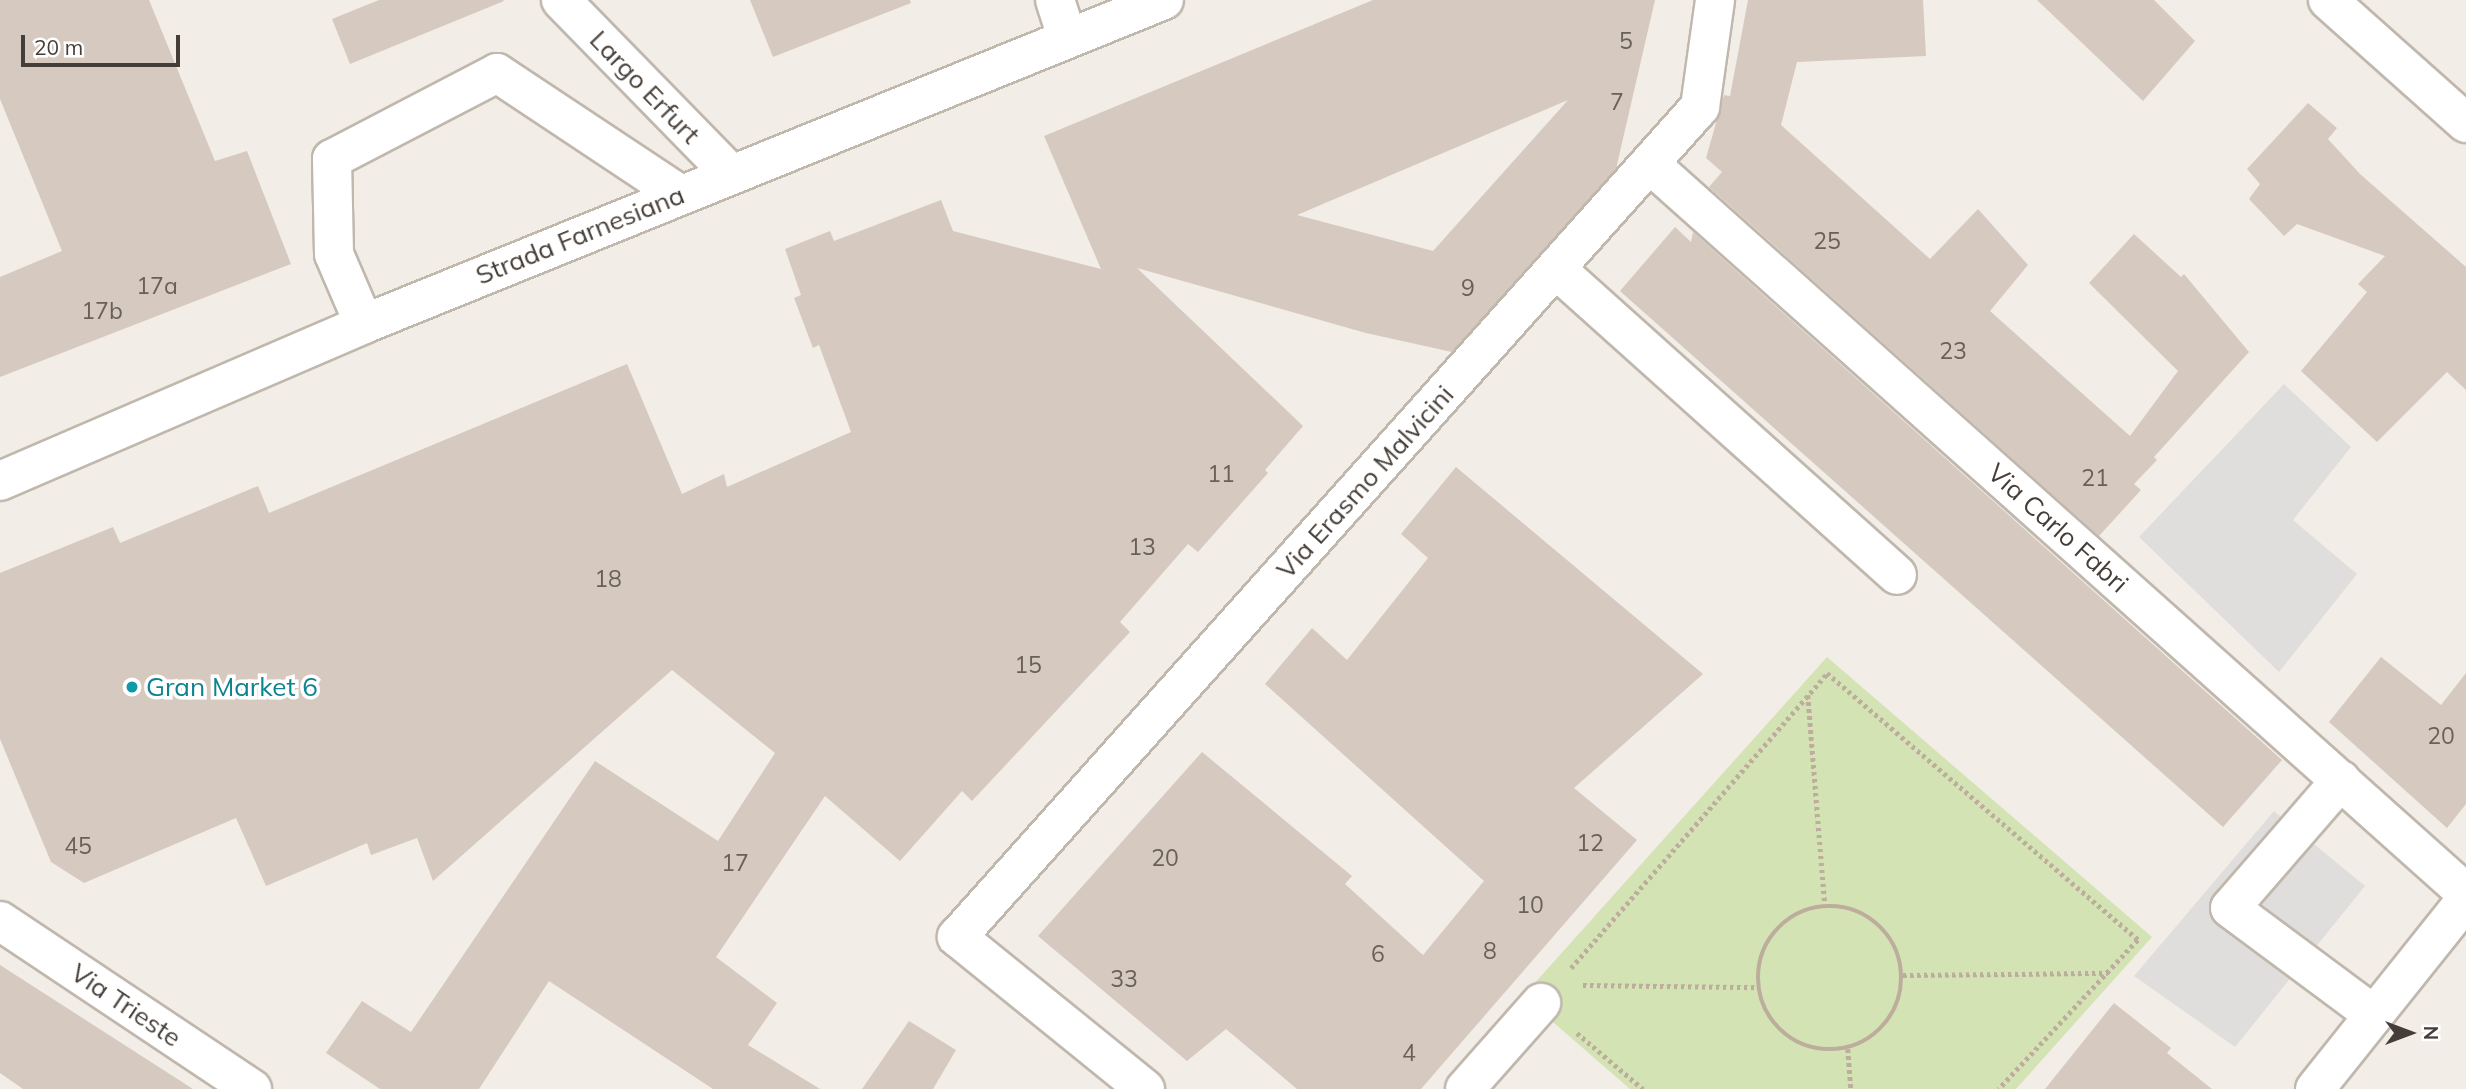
<!DOCTYPE html>
<html>
<head>
<meta charset="utf-8">
<style>
  body { margin:0 }
  #map { position:relative; width:2466px; height:1089px; overflow:hidden; background:#f2ede7; font-family:Mulish,sans-serif }
  div>[style] { position:absolute }
  .green>* { inset:0; background:#d4e3b3 }
  .parking>* { inset:0; background:#e0dedc }
  .building>* { inset:0; background:#d6cac0 }
  .path>* { height:4.5px; margin-top:-2.25px; transform-origin:0; background:repeating-linear-gradient(90deg,#bdad9d 0 3.5px,transparent 0 7px) }
  .path>.ring { margin:-2.25px; padding:0; box-sizing:content-box; background:none; border:4.5px solid #bdad9d; border-radius:50% }
  .roads { filter:drop-shadow(2px 0 #c0b7ad) drop-shadow(-2px 0 #c0b7ad) drop-shadow(0 2px #c0b7ad) drop-shadow(0 -2px #c0b7ad) }
  .minor>* { height:38px; margin:-19px; padding:0 19px; transform-origin:19px; border-radius:19px; background:#fff }
  .dots>* { width:19px; height:19px; translate:-50% -50%; box-sizing:border-box; border:4px solid #fff; border-radius:50% }
  span { translate:-50% -50%; white-space:nowrap; text-align:center; line-height:1.15; -webkit-text-stroke:7px #fff; paint-order:stroke }
  .number-label { font-size:23px; color:#696059 }
  .number-label span { -webkit-text-stroke-width:0 }
  .street-label { font-size:26px; color:#453d37 }
  .culture-label { font-size:26px; color:#0d838f }
  .left { translate:0 -50%; text-align:left }
  .north { position:absolute; left:2375px; top:998px; width:70px; height:70px; -webkit-text-stroke:5px #fff; paint-order:stroke; rotate:90deg; font-size:19px; font-weight:700; line-height:28px; text-align:center; color:#453d37 }
  .north::after { content:''; display:block; margin:auto; width:24px; height:32px; background:#453d37; clip-path:polygon(50% 0,100% 100%,50% 72%,0 100%) }
  .scale { position:absolute; left:21px; top:35px; width:159px; height:32px; box-sizing:border-box; border:4px solid #453d37; border-top:0; padding-left:9px; font-size:21px; line-height:24px; white-space:nowrap; color:#453d37; -webkit-text-stroke:5px #fff; paint-order:stroke }
</style>
</head>
<body>
<div id="map">
  <div class="green">
    <i style="clip-path:polygon(1827px 657px,2152px 937px,2016px 1089px,1630px 1089px,1523px 996px)"></i>
  </div>
  <div class="parking">
    <i style="clip-path:polygon(2284px 384px,2351px 447px,2293px 520px,2357px 574px,2279px 672px,2139px 537px)"></i>
    <i style="clip-path:polygon(2274px 811px,2365px 886px,2235px 1047px,2134px 976px)"></i>
  </div>
  <div class="building">
    <i style="clip-path:polygon(0 0,149px 0,215px 161px,247px 151px,291px 264px,0 377px,0 277px,62px 251px,0 99px)"></i>
    <i style="clip-path:polygon(379px 0,503px 0,504px 1px,350px 64px,332px 19px)"></i>
    <i style="clip-path:polygon(750px 0,910px 0,911px 3px,773px 57px)"></i>
    <i style="clip-path:polygon(evenodd,1373px 0,1655px 0,1616px 169px,1452px 352px,1366px 333px,1137px 268px,1303px 426px,1265px 470px,1268px 473px,1198px 552px,1188px 544px,1120px 622px,1130px 632px,972px 801px,962px 791px,900px 861px,825px 796px,716px 957px,777px 1003px,748px 1045px,820px 1089px,713px 1089px,549px 981px,479px 1089px,380px 1089px,326px 1053px,362px 1001px,411px 1032px,595px 761px,718px 841px,775px 753px,672px 670px,433px 881px,417px 838px,371px 855px,367px 843px,266px 886px,236px 818px,84px 883px,51px 862px,0 739px,0 573px,113px 527px,120px 543px,258px 486px,269px 513px,627px 364px,682px 494px,724px 474px,727px 487px,851px 432px,819px 345px,813px 348px,794px 298px,801px 295px,785px 249px,830px 231px,834px 241px,941px 200px,953px 231px,1101px 269px,1044px 136px,1373px 0,1568px 100px,1433px 251px,1297px 215px,1568px 100px)"></i>
    <i style="clip-path:polygon(1748px 0,1923px 0,1926px 56px,1797px 62px,1781px 125px,1930px 259px,1978px 209px,2028px 265px,1990px 311px,2130px 436px,2178px 371px,2089px 283px,2134px 234px,2181px 277px,2184px 274px,2249px 352px,2154px 457px,2157px 460px,2134px 484px,2141px 490px,2099px 536px,1709px 187px,1722px 172px,1706px 158px,1724px 95px,1730px 96px)"></i>
    <i style="clip-path:polygon(2037px 0,2154px 0,2195px 41px,2143px 101px)"></i>
    <i style="clip-path:polygon(2308px 103px,2337px 128px,2328px 139px,2360px 174px,2466px 267px,2466px 390px,2447px 372px,2377px 442px,2301px 371px,2367px 292px,2358px 284px,2385px 256px,2297px 224px,2284px 236px,2249px 199px,2260px 184px,2247px 169px)"></i>
    <i style="clip-path:polygon(1675px 227px,1691px 242px,1693px 232px,2282px 760px,2223px 827px,1620px 291px)"></i>
    <i style="clip-path:polygon(1456px 467px,1703px 674px,1574px 788px,1637px 840px,1421px 1089px,1297px 1089px,1226px 1029px,1187px 1061px,1038px 936px,1202px 752px,1352px 876px,1345px 884px,1423px 955px,1484px 881px,1265px 684px,1312px 628px,1347px 660px,1428px 558px,1401px 534px)"></i>
    <i style="clip-path:polygon(2381px 657px,2441px 705px,2466px 673px,2466px 804px,2447px 828px,2329px 722px)"></i>
    <i style="clip-path:polygon(0 965px,193px 1089px,23px 1089px,0 1073px)"></i>
    <i style="clip-path:polygon(2114px 1003px,2171px 1048px,2167px 1053px,2212px 1089px,2045px 1089px)"></i>
    <i style="clip-path:polygon(909px 1021px,956px 1050px,933px 1089px,862px 1089px)"></i>
  </div>
  <div class="path">
    <i style="left:1808px;top:695px;width:212px;rotate:85.4deg"></i>
    <i class="ring" style="left:1758px;top:906px;width:139.5px;height:139.5px"></i>
    <i style="left:1571px;top:968px;width:391px;rotate:-49deg"></i>
    <i style="left:1827px;top:673px;width:410px;rotate:40.6deg"></i>
    <i style="left:2138px;top:940px;width:204px;rotate:133deg"></i>
    <i style="left:1903px;top:975px;width:205px;rotate:-0.6deg"></i>
    <i style="left:1583px;top:985px;width:174px;rotate:0.7deg"></i>
    <i style="left:1577px;top:1033px;width:87px;rotate:40.3deg"></i>
    <i style="left:1848px;top:1049px;width:40px;rotate:85.7deg"></i>
  </div>
  <div class="roads">
    <div class="minor">
      <i style="left:561px;top:0;width:242px;rotate:45.7deg"></i>
      <i style="left:1055px;top:0;width:39px;rotate:72deg"></i>
      <i style="left:2328px;top:0;width:185px;rotate:41.7deg"></i>
      <i style="left:1650px;top:164px;width:1094px;rotate:41.78deg"></i>
      <i style="left:1556px;top:269px;width:458px;rotate:41.9deg"></i>
      <i style="left:364px;top:324px;width:76px;rotate:-113.2deg"></i>
      <i style="left:334px;top:254px;width:95px;rotate:-91.2deg"></i>
      <i style="left:332px;top:159px;width:186px;rotate:-27.5deg"></i>
      <i style="left:497px;top:73px;width:219px;rotate:33.6deg"></i>
      <i style="left:0;top:481px;width:396px;rotate:-23.3deg"></i>
      <i style="left:364px;top:324px;width:863px;rotate:-22.05deg"></i>
      <i style="left:2341px;top:780px;width:169px;rotate:130.9deg"></i>
      <i style="left:2230px;top:908px;width:179px;rotate:36.6deg"></i>
      <i style="left:0;top:921px;width:303px;rotate:33.7deg"></i>
      <i style="left:1145px;top:1089px;width:242px;rotate:-141deg"></i>
      <i style="left:957px;top:937px;width:1114px;rotate:-48.17deg"></i>
      <i style="left:1700px;top:107px;width:108px;rotate:-82deg"></i>
      <i style="left:1465px;top:1089px;width:115px;rotate:-48.5deg"></i>
      <i style="left:2315px;top:1089px;width:242px;rotate:-51.4deg"></i>
    </div>
  </div>
  <div class="dots">
    <i style="left:132px;top:687px;background:#0f9aa8"></i>
  </div>
  <div class="number-label">
    <span style="left:1626px;top:41px">5</span>
    <span style="left:1617px;top:102px">7</span>
    <span style="left:1827px;top:241px">25</span>
    <span style="left:157px;top:286px">17a</span>
    <span style="left:1468px;top:288px">9</span>
    <span style="left:102px;top:311px">17b</span>
    <span style="left:1953px;top:351px">23</span>
    <span style="left:1221px;top:474px">11</span>
    <span style="left:2095px;top:478px">21</span>
    <span style="left:1142px;top:547px">13</span>
    <span style="left:608px;top:579px">18</span>
    <span style="left:1028px;top:665px">15</span>
    <span style="left:2441px;top:736px">20</span>
    <span style="left:1590px;top:843px">12</span>
    <span style="left:78px;top:846px">45</span>
    <span style="left:1165px;top:858px">20</span>
    <span style="left:735px;top:863px">17</span>
    <span style="left:1530px;top:905px">10</span>
    <span style="left:1490px;top:951px">8</span>
    <span style="left:1378px;top:954px">6</span>
    <span style="left:1124px;top:979px">33</span>
    <span style="left:1409px;top:1053px">4</span>
  </div>
  <div class="street-label">
    <span style="left:645px;top:87px;rotate:46deg">Largo Erfurt</span>
    <span style="left:580px;top:235px;rotate:-22deg">Strada Farnesiana</span>
    <span style="left:1365px;top:482px;rotate:-48deg">Via Erasmo Malvicini</span>
    <span style="left:2058px;top:528px;rotate:42deg">Via Carlo Fabri</span>
    <span style="left:126px;top:1005px;rotate:34deg">Via Trieste</span>
  </div>
  <div class="culture-label">
    <span class="left" style="left:146px;top:687px">Gran Market 6</span>
  </div>
  <div class="north">N</div>
  <div class="scale">20 m</div>
</div>
</body>
</html>
